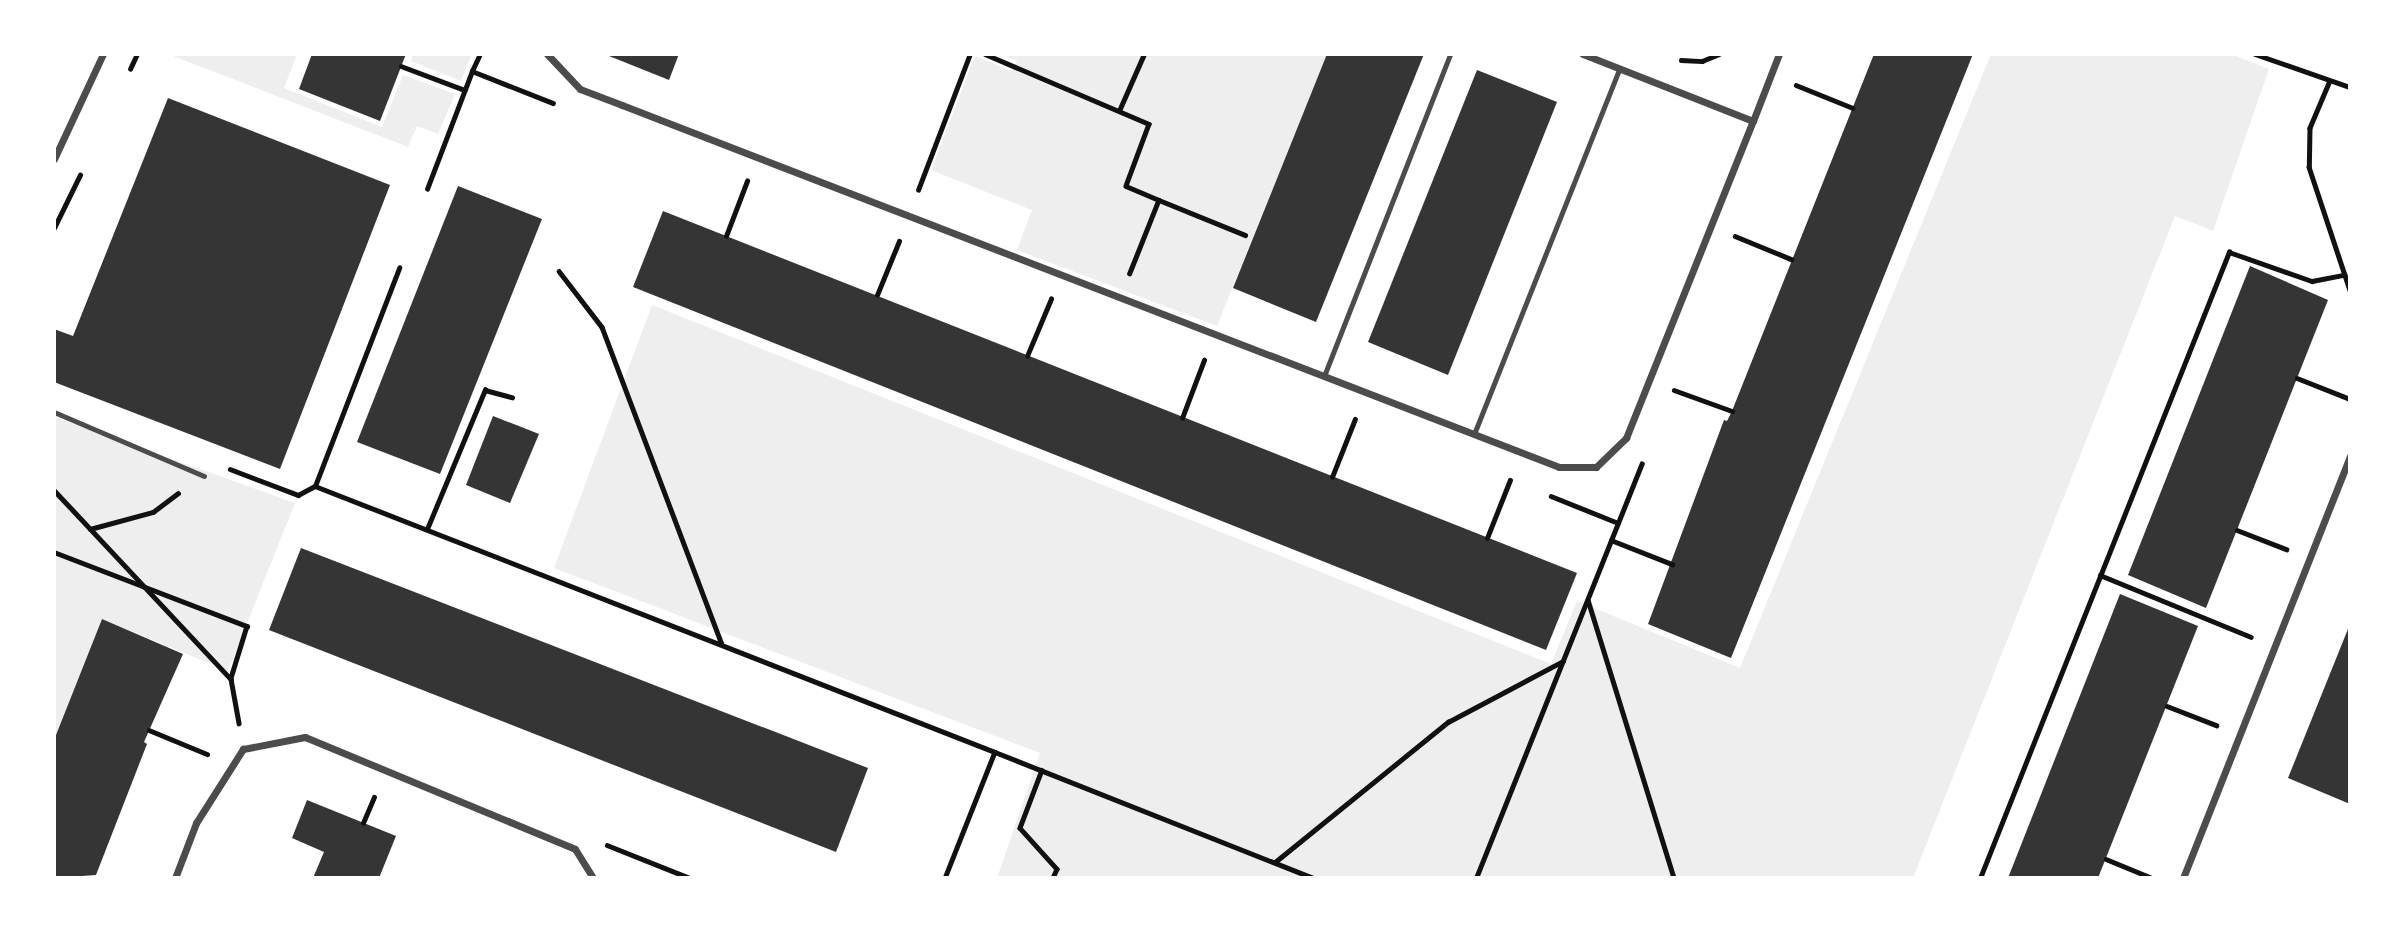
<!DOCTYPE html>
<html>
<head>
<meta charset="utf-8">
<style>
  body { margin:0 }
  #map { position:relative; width:2404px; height:932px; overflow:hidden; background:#fff; font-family:Figtree,sans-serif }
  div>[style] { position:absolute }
  .green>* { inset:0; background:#eee }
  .building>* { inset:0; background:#353535 }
  .path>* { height:4.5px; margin:-2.25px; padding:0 2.25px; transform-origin:2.25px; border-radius:2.25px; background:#111 }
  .service>* { height:5px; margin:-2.5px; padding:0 2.5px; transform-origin:2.5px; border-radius:2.5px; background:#4c4c4c }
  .minor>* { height:7px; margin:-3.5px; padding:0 3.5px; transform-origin:3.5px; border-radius:3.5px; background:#4c4c4c }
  span { translate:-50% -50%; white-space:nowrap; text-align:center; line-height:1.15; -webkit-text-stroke:7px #fff; paint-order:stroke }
  .frame { position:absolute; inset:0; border:56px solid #fff; pointer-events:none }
</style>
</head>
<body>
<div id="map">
  <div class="green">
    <i style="clip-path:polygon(168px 54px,297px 54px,284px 88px,382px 127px,403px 75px,455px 94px,438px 134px,417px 126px,408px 147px)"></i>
    <i style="clip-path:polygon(413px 54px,472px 54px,461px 81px,411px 61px)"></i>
    <i style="clip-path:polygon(1001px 54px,1327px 54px,1217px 326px,1017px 250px,1032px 210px,931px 170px,975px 56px,1012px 71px,1017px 61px)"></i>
    <i style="clip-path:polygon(1991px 54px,2231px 54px,2269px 69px,2213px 231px,2175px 216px,1913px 878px,997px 878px,1040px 753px,554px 568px,652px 305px,1551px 664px,1577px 601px,1740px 668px)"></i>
    <i style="clip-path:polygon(54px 417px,295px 503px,228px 671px,102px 619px,54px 739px)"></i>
  </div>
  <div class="building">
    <i style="clip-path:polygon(312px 54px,406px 54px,380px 121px,299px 89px)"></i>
    <i style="clip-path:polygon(604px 54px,679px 54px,669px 80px)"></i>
    <i style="clip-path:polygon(1327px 54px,1424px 54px,1316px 322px,1233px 288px)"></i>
    <i style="clip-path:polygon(1874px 54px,1973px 54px,1731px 658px,1648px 624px,1724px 420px,1727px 421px,1732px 411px)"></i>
    <i style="clip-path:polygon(1477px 70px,1557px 102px,1448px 375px,1368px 342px)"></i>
    <i style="clip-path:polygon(168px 98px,390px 185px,280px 469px,54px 382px,54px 329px,73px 336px)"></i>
    <i style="clip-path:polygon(458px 186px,542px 219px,440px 474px,357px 442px)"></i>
    <i style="clip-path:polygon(663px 211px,1577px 573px,1546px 650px,633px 287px)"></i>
    <i style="clip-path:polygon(2250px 266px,2328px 300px,2206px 608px,2128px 575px)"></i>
    <i style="clip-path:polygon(493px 416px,539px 434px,510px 503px,466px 485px)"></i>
    <i style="clip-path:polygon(301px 548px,868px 768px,836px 852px,269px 630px)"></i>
    <i style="clip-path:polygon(2120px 594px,2198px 626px,2098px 878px,2008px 878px)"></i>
    <i style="clip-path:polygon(102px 619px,183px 654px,144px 742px,147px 744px,96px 875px,54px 878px,54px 740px)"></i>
    <i style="clip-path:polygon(2350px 624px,2350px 804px,2288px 778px)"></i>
    <i style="clip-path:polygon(307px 800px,396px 836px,379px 878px,313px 878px,324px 852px,292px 838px)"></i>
  </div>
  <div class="path">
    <i style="left:985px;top:54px;width:178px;rotate:23.1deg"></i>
    <i style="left:1149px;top:124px;width:66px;rotate:110.4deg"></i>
    <i style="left:1126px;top:186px;width:36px;rotate:23deg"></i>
    <i style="left:1159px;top:200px;width:79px;rotate:111.7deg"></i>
    <i style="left:2255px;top:54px;width:101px;rotate:19.2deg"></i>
    <i style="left:1681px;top:60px;width:21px;rotate:3deg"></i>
    <i style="left:1702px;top:61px;width:18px;rotate:-22deg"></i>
    <i style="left:401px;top:66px;width:68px;rotate:20.6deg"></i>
    <i style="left:130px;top:69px;width:17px;rotate:-65deg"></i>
    <i style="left:472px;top:71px;width:19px;rotate:-65deg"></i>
    <i style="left:2329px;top:83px;width:49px;rotate:112.9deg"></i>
    <i style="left:2310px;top:128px;width:39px;rotate:91deg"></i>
    <i style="left:2309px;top:167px;width:130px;rotate:71.6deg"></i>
    <i style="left:1796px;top:85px;width:61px;rotate:22deg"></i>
    <i style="left:1119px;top:111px;width:62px;rotate:-66.3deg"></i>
    <i style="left:427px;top:189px;width:126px;rotate:-69.1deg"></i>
    <i style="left:472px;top:71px;width:87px;rotate:21.6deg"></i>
    <i style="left:918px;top:190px;width:146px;rotate:-69.1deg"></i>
    <i style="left:1159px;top:200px;width:93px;rotate:22.1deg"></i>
    <i style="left:54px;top:228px;width:59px;rotate:-63.9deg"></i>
    <i style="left:726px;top:236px;width:59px;rotate:-69.1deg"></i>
    <i style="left:1735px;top:236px;width:61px;rotate:22.3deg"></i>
    <i style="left:559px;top:271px;width:71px;rotate:52.5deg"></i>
    <i style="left:602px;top:327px;width:339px;rotate:69.3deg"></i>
    <i style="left:877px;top:295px;width:58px;rotate:-67.8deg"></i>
    <i style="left:1027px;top:356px;width:62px;rotate:-67.2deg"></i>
    <i style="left:2297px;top:378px;width:57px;rotate:21.6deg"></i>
    <i style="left:1674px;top:390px;width:62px;rotate:19.9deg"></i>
    <i style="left:1182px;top:418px;width:62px;rotate:-69.2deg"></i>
    <i style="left:230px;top:469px;width:73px;rotate:20.9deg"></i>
    <i style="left:298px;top:495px;width:19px;rotate:-28deg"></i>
    <i style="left:315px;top:486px;width:730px;rotate:21.36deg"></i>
    <i style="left:995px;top:752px;width:136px;rotate:111.6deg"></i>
    <i style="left:1332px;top:477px;width:62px;rotate:-68.4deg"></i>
    <i style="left:315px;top:486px;width:234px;rotate:-68.9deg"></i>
    <i style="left:54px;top:490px;width:259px;rotate:46.9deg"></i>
    <i style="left:231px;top:679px;width:45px;rotate:79.7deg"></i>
    <i style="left:1551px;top:496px;width:72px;rotate:21.9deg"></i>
    <i style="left:90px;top:529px;width:65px;rotate:-15.1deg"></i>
    <i style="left:153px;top:512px;width:31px;rotate:-37deg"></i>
    <i style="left:427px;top:529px;width:151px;rotate:-67.4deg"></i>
    <i style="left:485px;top:390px;width:28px;rotate:15deg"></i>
    <i style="left:2237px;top:530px;width:53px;rotate:21.2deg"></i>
    <i style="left:1487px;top:538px;width:62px;rotate:-68.4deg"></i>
    <i style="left:1611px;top:540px;width:66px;rotate:21.5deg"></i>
    <i style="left:54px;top:552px;width:207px;rotate:21deg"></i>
    <i style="left:247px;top:626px;width:54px;rotate:107.1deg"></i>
    <i style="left:2100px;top:575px;width:163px;rotate:22.3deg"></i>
    <i style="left:1588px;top:600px;width:291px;rotate:72.8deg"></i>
    <i style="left:2167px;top:706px;width:53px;rotate:21.2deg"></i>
    <i style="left:149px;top:730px;width:63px;rotate:22.5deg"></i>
    <i style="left:995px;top:752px;width:343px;rotate:21.6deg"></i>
    <i style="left:1042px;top:770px;width:62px;rotate:110.8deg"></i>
    <i style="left:1020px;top:828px;width:55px;rotate:47.9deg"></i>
    <i style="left:1057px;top:869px;width:10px;rotate:114deg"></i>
    <i style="left:363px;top:823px;width:28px;rotate:-67deg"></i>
    <i style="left:607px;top:845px;width:89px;rotate:21.7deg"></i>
    <i style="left:2106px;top:859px;width:50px;rotate:22.4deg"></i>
    <i style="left:1275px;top:862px;width:223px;rotate:-39deg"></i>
    <i style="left:1448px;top:722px;width:130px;rotate:-27.9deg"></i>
    <i style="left:1476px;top:878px;width:446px;rotate:-68.2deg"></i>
    <i style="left:1980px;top:878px;width:674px;rotate:-68.31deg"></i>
    <i style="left:2229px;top:252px;width:88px;rotate:19.3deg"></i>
    <i style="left:2312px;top:281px;width:33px;rotate:-11deg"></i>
  </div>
  <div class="service">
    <i style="left:1324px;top:376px;width:346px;rotate:-68.6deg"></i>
    <i style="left:54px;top:412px;width:163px;rotate:23.1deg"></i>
    <i style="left:1474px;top:434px;width:393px;rotate:-68.3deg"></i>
  </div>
  <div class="minor">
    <i style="left:547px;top:54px;width:48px;rotate:46.7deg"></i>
    <i style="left:580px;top:89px;width:45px;rotate:20.9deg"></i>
    <i style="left:622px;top:105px;width:1004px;rotate:21.12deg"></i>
    <i style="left:1559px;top:467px;width:37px"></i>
    <i style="left:1596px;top:467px;width:42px;rotate:-44deg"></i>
    <i style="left:1626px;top:438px;width:341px;rotate:-68.2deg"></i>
    <i style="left:1753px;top:121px;width:183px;rotate:-158.5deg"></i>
    <i style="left:1753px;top:121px;width:72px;rotate:-68.8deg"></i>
    <i style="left:54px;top:159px;width:116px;rotate:-65deg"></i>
    <i style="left:175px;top:878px;width:59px;rotate:-69.1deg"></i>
    <i style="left:196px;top:823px;width:88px;rotate:-57.6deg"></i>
    <i style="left:243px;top:749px;width:63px;rotate:-11deg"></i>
    <i style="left:305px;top:737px;width:292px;rotate:22.5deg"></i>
    <i style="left:575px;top:849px;width:34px;rotate:58deg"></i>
    <i style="left:2183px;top:878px;width:454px;rotate:-68.4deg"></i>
  </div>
  <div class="frame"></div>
</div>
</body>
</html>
